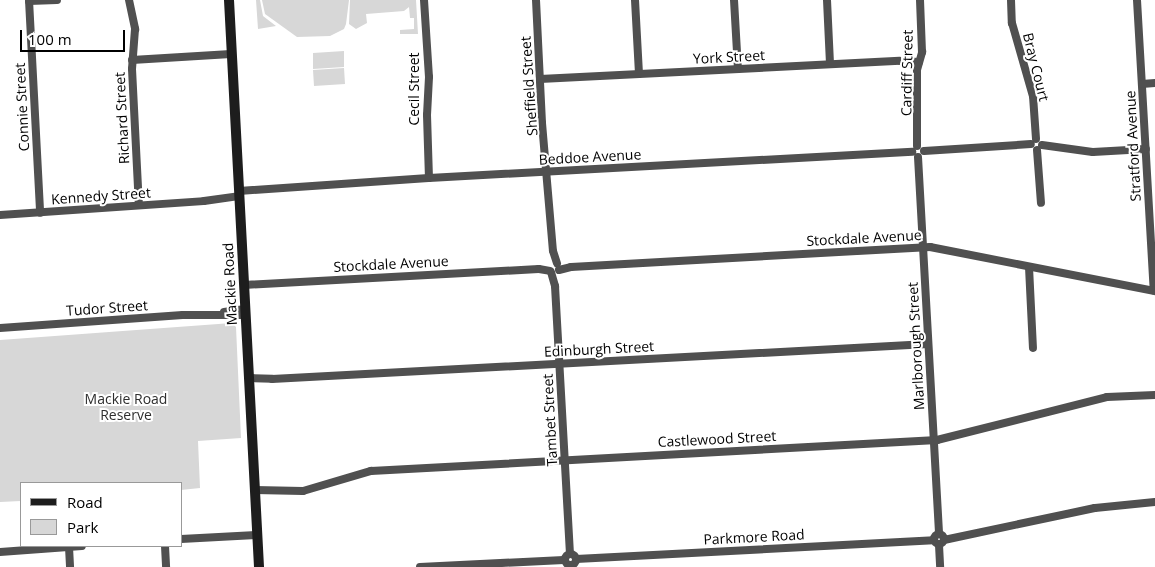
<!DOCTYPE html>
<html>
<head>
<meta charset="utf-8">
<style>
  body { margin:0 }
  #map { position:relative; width:1155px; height:567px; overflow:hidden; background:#fff; font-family:"Open Sans",sans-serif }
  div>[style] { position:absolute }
  .green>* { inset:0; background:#d7d7d7 }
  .street>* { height:8px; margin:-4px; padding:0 4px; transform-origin:4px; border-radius:4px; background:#505050 }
  .street>.ring { margin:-4px; padding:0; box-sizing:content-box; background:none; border:8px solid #505050; border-radius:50% }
  .secondary>* { height:10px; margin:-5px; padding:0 5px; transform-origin:5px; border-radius:5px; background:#1d1d1d }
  span { translate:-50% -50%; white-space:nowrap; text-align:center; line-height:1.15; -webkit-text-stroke:4px #fff; paint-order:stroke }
  .street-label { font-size:14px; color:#000 }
  .park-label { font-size:14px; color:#2e2e2e }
  .legend { position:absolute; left:20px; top:482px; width:162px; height:65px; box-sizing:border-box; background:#fff; border:1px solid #999; margin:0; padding:6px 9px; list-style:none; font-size:15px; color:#000 }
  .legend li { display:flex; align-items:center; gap:10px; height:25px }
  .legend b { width:25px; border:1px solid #999 }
  .scale { position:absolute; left:20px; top:30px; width:105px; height:22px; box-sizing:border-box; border:2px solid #000; border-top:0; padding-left:6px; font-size:15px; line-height:18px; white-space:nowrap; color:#000; -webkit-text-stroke:4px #fff; paint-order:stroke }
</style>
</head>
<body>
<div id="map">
  <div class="green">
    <i style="clip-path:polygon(256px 0,260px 0,263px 16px,276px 26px,258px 29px)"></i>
    <i style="clip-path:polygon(262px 0,349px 0,346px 24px,344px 29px,330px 36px,297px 37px,265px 14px)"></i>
    <i style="clip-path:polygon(350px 0,416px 0,418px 34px,400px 34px,400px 30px,414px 29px,414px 18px,410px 18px,409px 7px,404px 11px,366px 14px,367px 23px,356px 29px,349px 24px)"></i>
    <i style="clip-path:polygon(344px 51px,344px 67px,313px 69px,313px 53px)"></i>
    <i style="clip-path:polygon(344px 68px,345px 84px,314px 86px,313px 70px)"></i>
    <i style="clip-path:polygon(232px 323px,236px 327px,241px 438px,198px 441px,200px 488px,181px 490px,181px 483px,21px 483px,21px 501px,0 502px,0 340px)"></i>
  </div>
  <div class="street">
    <i style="left:29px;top:0;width:213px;rotate:87deg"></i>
    <i style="left:129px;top:0;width:30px;rotate:78deg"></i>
    <i style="left:135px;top:29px;width:40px;rotate:94.3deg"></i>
    <i style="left:132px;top:69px;width:136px;rotate:87.1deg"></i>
    <i style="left:424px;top:0;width:77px;rotate:86.3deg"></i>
    <i style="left:429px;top:77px;width:38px;rotate:93deg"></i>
    <i style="left:427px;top:115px;width:63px;rotate:88.2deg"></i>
    <i style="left:536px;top:0;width:123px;rotate:87.2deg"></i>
    <i style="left:542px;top:123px;width:128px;rotate:85.1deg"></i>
    <i style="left:553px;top:251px;width:13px;rotate:72deg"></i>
    <i style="left:635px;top:0;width:74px;rotate:86.9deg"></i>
    <i style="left:734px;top:0;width:69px;rotate:86.7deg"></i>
    <i style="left:827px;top:0;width:64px;rotate:87.3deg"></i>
    <i style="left:1011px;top:0;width:23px;rotate:88deg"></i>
    <i style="left:1012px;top:23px;width:76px;rotate:74deg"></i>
    <i style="left:1033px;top:96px;width:43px;rotate:86deg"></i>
    <i style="left:1137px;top:0;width:291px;rotate:86.7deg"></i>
    <i style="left:29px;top:1px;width:28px;rotate:-2deg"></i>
    <i style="left:132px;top:60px;width:99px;rotate:-3.5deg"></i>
    <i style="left:540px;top:79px;width:360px;rotate:-2.9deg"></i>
    <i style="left:900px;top:61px;width:19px;rotate:3deg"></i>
    <i style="left:1142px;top:84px;width:13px;rotate:-4deg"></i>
    <i style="left:1042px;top:145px;width:51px;rotate:7.8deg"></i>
    <i style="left:1093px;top:152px;width:53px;rotate:-3.2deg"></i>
    <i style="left:917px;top:146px;width:76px;rotate:-90deg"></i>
    <i style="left:917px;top:70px;width:19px;rotate:-74deg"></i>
    <i style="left:922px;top:52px;width:52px;rotate:-92.2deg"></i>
    <i style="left:1037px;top:150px;width:53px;rotate:85.7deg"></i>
    <i style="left:924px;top:151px;width:107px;rotate:-3.7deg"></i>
    <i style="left:918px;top:157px;width:378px;rotate:86.8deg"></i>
    <i style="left:239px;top:191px;width:190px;rotate:-3.9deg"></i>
    <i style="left:429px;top:178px;width:484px;rotate:-3.1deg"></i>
    <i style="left:0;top:215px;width:204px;rotate:-3.9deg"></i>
    <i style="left:204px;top:201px;width:35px;rotate:-8deg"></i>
    <i style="left:1029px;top:267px;width:81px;rotate:87.2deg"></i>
    <i style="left:559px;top:270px;width:12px;rotate:-14deg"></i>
    <i style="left:571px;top:267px;width:360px;rotate:-3.2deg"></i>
    <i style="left:930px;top:247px;width:229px;rotate:11.1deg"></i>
    <i style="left:551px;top:272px;width:15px;rotate:74deg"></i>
    <i style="left:555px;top:286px;width:267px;rotate:86.8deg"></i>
    <i style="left:244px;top:285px;width:295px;rotate:-3.1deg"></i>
    <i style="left:539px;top:269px;width:11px;rotate:10deg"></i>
    <i style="left:224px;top:312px;width:21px;rotate:-8deg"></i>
    <i style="left:0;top:328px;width:183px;rotate:-4.1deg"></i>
    <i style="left:183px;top:315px;width:62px"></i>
    <i style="left:249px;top:378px;width:23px;rotate:2deg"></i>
    <i style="left:272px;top:379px;width:657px;rotate:-3.05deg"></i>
    <i style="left:255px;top:490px;width:48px;rotate:1.2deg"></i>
    <i style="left:303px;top:491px;width:71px;rotate:-16.4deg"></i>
    <i style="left:371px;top:471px;width:567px;rotate:-3.13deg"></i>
    <i style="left:937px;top:440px;width:175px;rotate:-14.2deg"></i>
    <i style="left:1107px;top:397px;width:48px;rotate:-2.4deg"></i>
    <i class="ring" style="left:934px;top:534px;width:2px;height:2px"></i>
    <i style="left:181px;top:539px;width:77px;rotate:-3deg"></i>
    <i style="left:944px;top:540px;width:154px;rotate:-12deg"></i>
    <i style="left:1095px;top:508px;width:60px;rotate:-5.7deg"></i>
    <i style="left:939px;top:545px;width:22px;rotate:87deg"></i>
    <i style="left:165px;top:546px;width:21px;rotate:87deg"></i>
    <i style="left:69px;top:547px;width:20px;rotate:87deg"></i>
    <i style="left:0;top:552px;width:82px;rotate:-4.2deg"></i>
    <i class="ring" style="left:564.5px;top:553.5px;width:3px;height:3px"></i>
    <i style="left:576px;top:559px;width:358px;rotate:-3deg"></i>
    <i style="left:420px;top:567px;width:144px;rotate:-2.8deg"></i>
  </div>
  <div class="secondary">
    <i style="left:229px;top:0;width:568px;rotate:86.97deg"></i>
  </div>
  <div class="street-label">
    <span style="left:729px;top:57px;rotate:-3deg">York Street</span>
    <span style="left:1036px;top:67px;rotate:76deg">Bray Court</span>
    <span style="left:907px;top:73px;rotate:-89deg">Cardiff Street</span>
    <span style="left:529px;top:86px;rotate:-94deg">Sheffield Street</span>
    <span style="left:414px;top:89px;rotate:-90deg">Cecil Street</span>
    <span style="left:22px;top:107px;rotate:-93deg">Connie Street</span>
    <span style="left:122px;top:118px;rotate:-93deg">Richard Street</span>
    <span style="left:1133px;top:146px;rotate:-93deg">Stratford Avenue</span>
    <span style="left:590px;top:157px;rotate:-3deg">Beddoe Avenue</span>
    <span style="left:101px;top:196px;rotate:-4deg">Kennedy Street</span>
    <span style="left:864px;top:238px;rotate:-3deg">Stockdale Avenue</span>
    <span style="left:391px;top:264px;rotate:-3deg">Stockdale Avenue</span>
    <span style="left:230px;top:284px;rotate:-93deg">Mackie Road</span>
    <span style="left:107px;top:308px;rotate:-4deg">Tudor Street</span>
    <span style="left:916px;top:346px;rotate:-93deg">Marlborough Street</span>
    <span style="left:599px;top:349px;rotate:-3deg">Edinburgh Street</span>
    <span style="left:550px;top:420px;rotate:-93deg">Tambet Street</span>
    <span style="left:717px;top:439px;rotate:-3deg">Castlewood Street</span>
    <span style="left:754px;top:537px;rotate:-3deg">Parkmore Road</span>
  </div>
  <div class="park-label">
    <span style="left:126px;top:407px">Mackie Road<br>Reserve</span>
  </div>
  <ul class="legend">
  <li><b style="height:6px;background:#1d1d1d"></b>Road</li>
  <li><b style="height:14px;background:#d7d7d7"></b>Park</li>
  </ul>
  <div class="scale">100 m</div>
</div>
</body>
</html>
